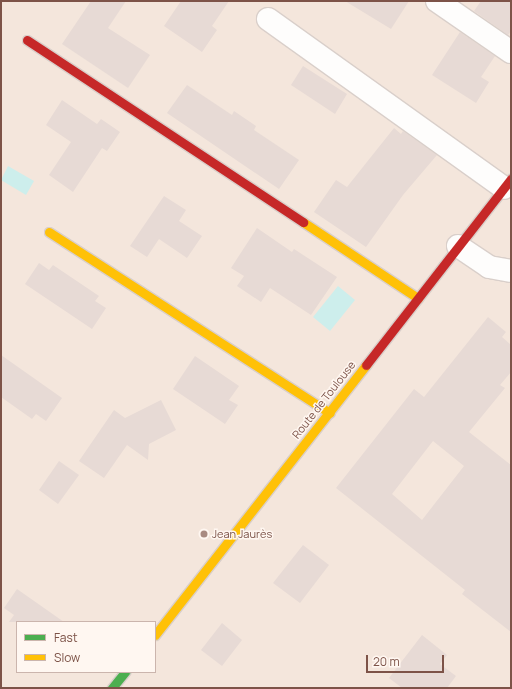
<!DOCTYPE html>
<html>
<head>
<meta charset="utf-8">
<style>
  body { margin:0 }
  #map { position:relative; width:512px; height:689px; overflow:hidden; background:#faf4ee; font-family:Manrope,sans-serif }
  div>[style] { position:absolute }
  .residential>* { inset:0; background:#f4e6dc }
  .water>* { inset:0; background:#cdeeec }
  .building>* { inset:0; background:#e7dad5 }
  .roads { filter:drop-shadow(1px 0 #d9cfca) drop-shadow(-1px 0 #d9cfca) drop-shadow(0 1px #d9cfca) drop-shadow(0 -1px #d9cfca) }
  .street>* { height:22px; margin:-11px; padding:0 11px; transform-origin:11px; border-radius:11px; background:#fefdfc }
  .fast>* { height:9px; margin:-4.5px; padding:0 4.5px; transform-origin:4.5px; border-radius:4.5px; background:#4caf50 }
  .slow>* { height:9px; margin:-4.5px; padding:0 4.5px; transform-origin:4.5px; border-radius:4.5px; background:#ffc107 }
  .jam>* { height:9px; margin:-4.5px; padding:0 4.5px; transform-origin:4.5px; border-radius:4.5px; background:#c62828 }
  .dots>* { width:11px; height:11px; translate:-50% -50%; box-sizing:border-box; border:2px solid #fff7f1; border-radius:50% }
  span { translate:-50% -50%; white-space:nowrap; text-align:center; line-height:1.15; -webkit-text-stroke:3px #fff7f1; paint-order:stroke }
  .street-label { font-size:11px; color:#7d5348 }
  .poi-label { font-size:11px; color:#7d5348 }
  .left { translate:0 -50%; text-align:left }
  .frame { position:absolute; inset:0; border:2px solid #7d5348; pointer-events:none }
  .legend { position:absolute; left:16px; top:621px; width:140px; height:52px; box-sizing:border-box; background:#fff7f1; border:1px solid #cbb5ad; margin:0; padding:5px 7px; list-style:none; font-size:12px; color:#7d5348 }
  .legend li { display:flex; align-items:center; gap:8px; height:20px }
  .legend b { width:20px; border:1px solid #cbb5ad }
  .scale { position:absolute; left:366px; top:655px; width:78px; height:18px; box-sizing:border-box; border:2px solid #7d5348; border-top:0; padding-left:5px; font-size:12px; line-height:14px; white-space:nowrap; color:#7d5348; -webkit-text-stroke:3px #fff7f1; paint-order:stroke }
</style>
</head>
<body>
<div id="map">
  <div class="residential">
    <i style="clip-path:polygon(evenodd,1px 1px,511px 1px,511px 688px,1px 688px,1px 1px,17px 622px,155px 622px,155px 672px,17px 672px,17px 622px)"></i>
  </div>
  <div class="water">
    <i style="clip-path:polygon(8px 166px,34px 181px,26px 195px,1px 180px)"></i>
    <i style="clip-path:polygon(338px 286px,355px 300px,330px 331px,313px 317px)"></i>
  </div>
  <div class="building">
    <i style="clip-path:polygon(91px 1px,126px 1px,108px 28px,150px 55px,128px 88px,62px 44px)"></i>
    <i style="clip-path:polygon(181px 1px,229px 1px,212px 26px,217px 30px,202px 52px,164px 26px)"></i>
    <i style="clip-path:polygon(345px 1px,409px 1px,391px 29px)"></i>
    <i style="clip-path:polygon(481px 1px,511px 1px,511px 31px,508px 35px,474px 11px)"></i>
    <i style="clip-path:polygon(460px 32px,495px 56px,481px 77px,489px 82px,476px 103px,432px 75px)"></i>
    <i style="clip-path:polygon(303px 66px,347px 94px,335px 114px,291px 85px)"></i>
    <i style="clip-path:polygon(187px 85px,232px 115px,234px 111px,256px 126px,254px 130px,299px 160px,279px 189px,167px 113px)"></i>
    <i style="clip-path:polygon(62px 100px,97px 124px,101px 119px,120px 132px,107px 151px,102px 148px,73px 192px,49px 175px,71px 142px,46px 125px)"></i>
    <i style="clip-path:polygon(394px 128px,401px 134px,403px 131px,437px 155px,403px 195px,366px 247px,314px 212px,336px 180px,347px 187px)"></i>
    <i style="clip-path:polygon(164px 196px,186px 210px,179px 221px,202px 236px,187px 258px,159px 239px,147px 257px,130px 246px)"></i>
    <i style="clip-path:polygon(257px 228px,292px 252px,294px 249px,337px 277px,311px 315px,270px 288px,261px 302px,237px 286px,244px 276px,231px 268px)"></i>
    <i style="clip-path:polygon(39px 263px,49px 270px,53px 265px,99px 296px,95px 301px,106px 308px,92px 329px,25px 284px)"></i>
    <i style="clip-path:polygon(evenodd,488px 317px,506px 332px,502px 337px,511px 345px,511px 372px,500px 385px,505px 388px,469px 432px,511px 465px,511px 632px,462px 594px,465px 590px,336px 488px,414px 389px,424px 397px,488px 317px,433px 441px,464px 466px,422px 520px,392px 494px,433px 441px)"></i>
    <i style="clip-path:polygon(1px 355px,62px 398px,46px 421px,36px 414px,32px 419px,1px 397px)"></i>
    <i style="clip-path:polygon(195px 356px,239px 386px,229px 400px,238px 405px,225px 424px,173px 389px)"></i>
    <i style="clip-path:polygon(161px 400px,176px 430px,149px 444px,148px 460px,127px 445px,104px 478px,79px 461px,114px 410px,125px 418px)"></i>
    <i style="clip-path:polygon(59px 461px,79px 475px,58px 504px,39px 490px)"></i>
    <i style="clip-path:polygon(303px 545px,329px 565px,300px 603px,273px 583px)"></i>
    <i style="clip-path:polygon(17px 589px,64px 622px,9px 622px,14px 615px,4px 608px)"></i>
    <i style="clip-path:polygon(222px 623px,242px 640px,222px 666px,201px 650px)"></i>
    <i style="clip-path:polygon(422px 635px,447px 655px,440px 664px,456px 676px,447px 688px,402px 688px,389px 678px)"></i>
  </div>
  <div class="roads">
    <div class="street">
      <i style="left:437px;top:1px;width:90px;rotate:34.6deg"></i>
      <i style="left:268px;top:19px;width:290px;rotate:35.6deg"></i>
      <i style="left:458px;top:246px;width:37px;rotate:34deg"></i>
      <i style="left:489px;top:267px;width:22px;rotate:10deg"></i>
    </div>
    <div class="fast">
      <i style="left:112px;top:688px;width:21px;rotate:-51deg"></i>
    </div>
    <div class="slow">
      <i style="left:303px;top:222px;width:138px;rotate:33.5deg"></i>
      <i style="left:49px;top:232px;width:334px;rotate:32.8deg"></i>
      <i style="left:155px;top:635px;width:343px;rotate:-52deg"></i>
    </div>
    <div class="jam">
      <i style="left:27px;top:40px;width:331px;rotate:33.4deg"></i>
      <i style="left:366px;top:365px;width:236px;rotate:-52.1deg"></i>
    </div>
  </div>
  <div class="dots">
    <i style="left:204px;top:534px;background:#a98b82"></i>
  </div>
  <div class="street-label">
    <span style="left:324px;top:400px;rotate:-52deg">Route de Toulouse</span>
  </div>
  <div class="poi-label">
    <span class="left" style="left:212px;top:534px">Jean Jaurès</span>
  </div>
  <div class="frame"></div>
  <ul class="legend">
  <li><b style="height:5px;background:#4caf50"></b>Fast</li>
  <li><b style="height:5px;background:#ffc107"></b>Slow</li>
  </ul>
  <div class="scale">20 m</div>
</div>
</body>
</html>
